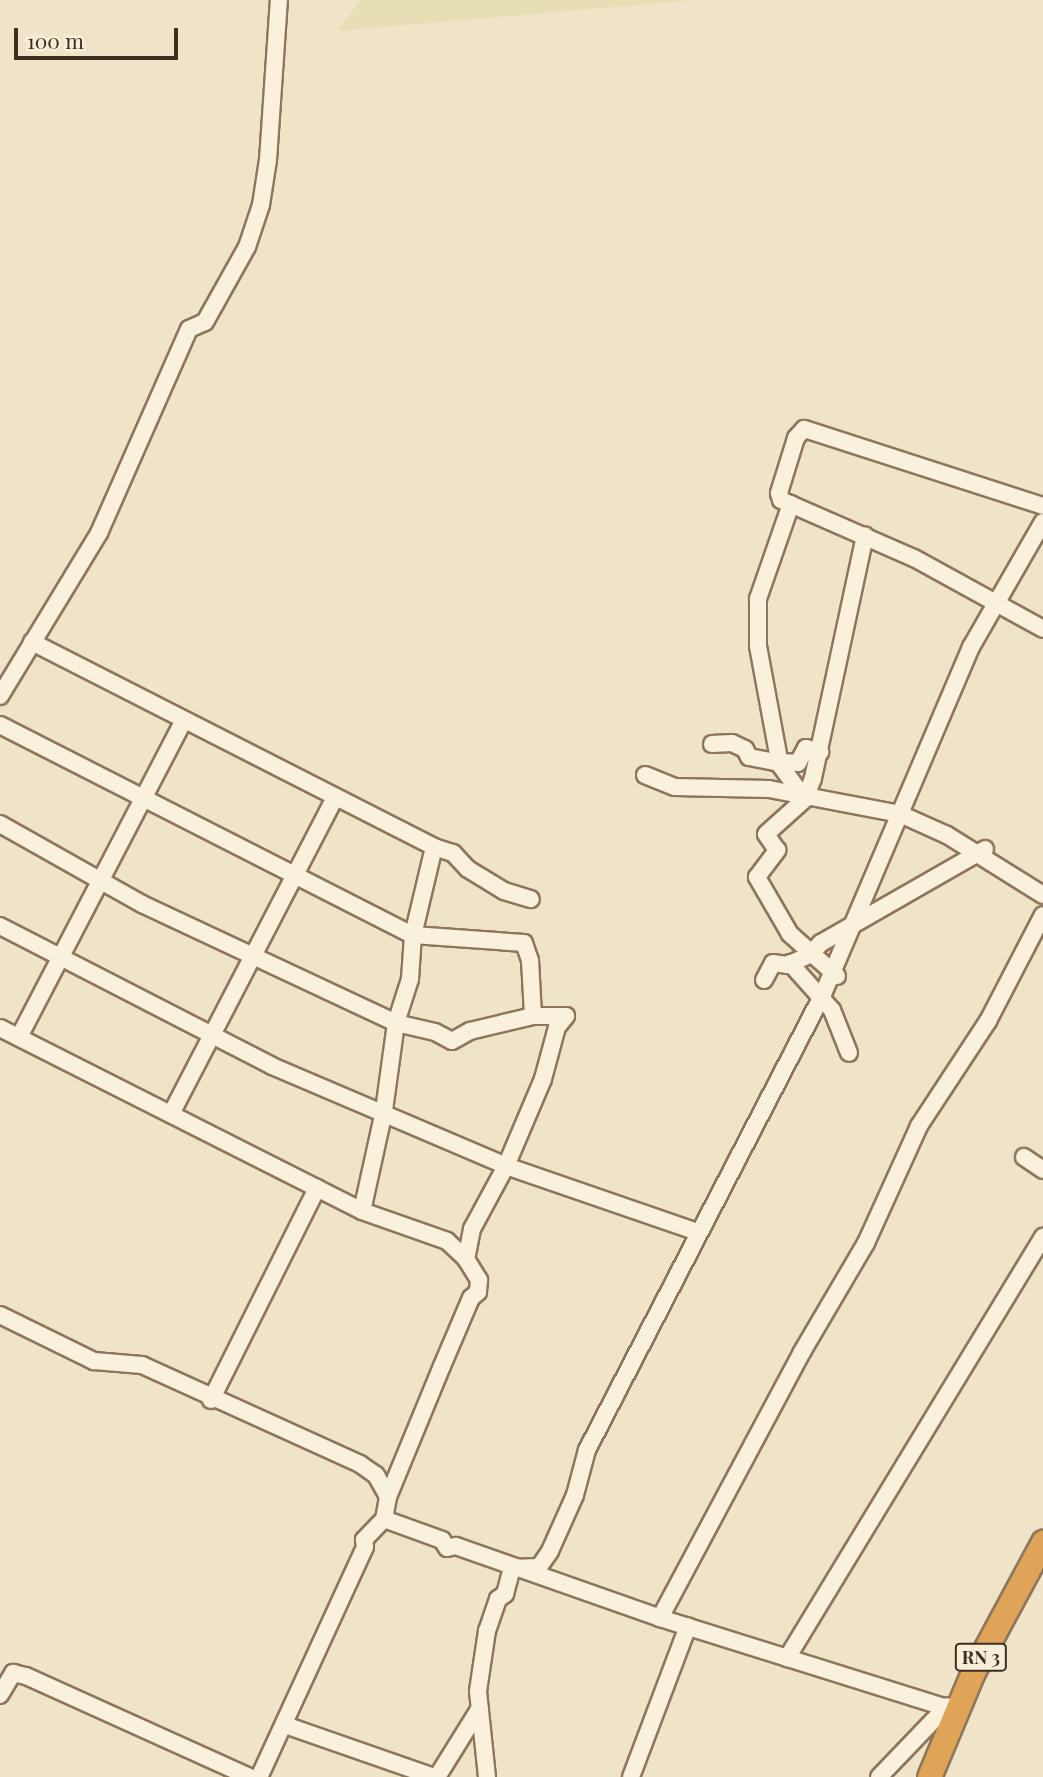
<!DOCTYPE html>
<html>
<head>
<meta charset="utf-8">
<style>
  body { margin:0 }
  #map { position:relative; width:1043px; height:1777px; overflow:hidden; background:#f0e4c8; font-family:"Playfair Display",serif }
  div>[style] { position:absolute }
  .farmland>* { inset:0; background:#e6deb5 }
  .roads { filter:drop-shadow(2px 0 #8d765c) drop-shadow(-2px 0 #8d765c) drop-shadow(0 2px #8d765c) drop-shadow(0 -2px #8d765c) }
  .minor>* { height:16px; margin:-8px; padding:0 8px; transform-origin:8px; border-radius:8px; background:#faf1dc }
  .highway>* { height:23px; margin:-11.5px; padding:0 11.5px; transform-origin:11.5px; border-radius:11.5px; background:#e0a458 }
  span { translate:-50% -50%; white-space:nowrap; text-align:center; line-height:1.15; -webkit-text-stroke:6px #f7eed8; paint-order:stroke }
  .shield-label span { padding:2px 5px; background:#f7eed8; border:2px solid; border-radius:5px; -webkit-text-stroke-width:0 }
  .shield-label { font-size:18px; color:#3d2e20; font-weight:700 }
  .scale { position:absolute; left:14px; top:28px; width:164px; height:32px; box-sizing:border-box; border:4px solid #3d2e20; border-top:0; padding-left:9px; font-size:21px; line-height:24px; white-space:nowrap; color:#3d2e20; -webkit-text-stroke:5px #f7eed8; paint-order:stroke }
</style>
</head>
<body>
<div id="map">
  <div class="farmland">
    <i style="clip-path:polygon(361px 0,696px 0,337px 31px)"></i>
  </div>
  <div class="roads">
    <div class="minor">
      <i style="left:791px;top:504px;width:101px;rotate:109.2deg"></i>
      <i style="left:758px;top:599px;width:47px;rotate:90deg"></i>
      <i style="left:758px;top:646px;width:121px;rotate:79.5deg"></i>
      <i style="left:780px;top:765px;width:42px;rotate:53.7deg"></i>
      <i style="left:1043px;top:506px;width:251px;rotate:-162.1deg"></i>
      <i style="left:804px;top:429px;width:12px;rotate:132deg"></i>
      <i style="left:796px;top:438px;width:58px;rotate:107.2deg"></i>
      <i style="left:779px;top:493px;width:7px;rotate:74deg"></i>
      <i style="left:781px;top:500px;width:145px;rotate:23.6deg"></i>
      <i style="left:914px;top:558px;width:147px;rotate:28.8deg"></i>
      <i style="left:32px;top:642px;width:451px;rotate:27deg"></i>
      <i style="left:434px;top:847px;width:90px;rotate:103.4deg"></i>
      <i style="left:413px;top:935px;width:44px;rotate:93.9deg"></i>
      <i style="left:410px;top:979px;width:46px;rotate:107.7deg"></i>
      <i style="left:396px;top:1023px;width:89px;rotate:97.8deg"></i>
      <i style="left:384px;top:1111px;width:102px;rotate:102.4deg"></i>
      <i style="left:0;top:696px;width:191px;rotate:-58.7deg"></i>
      <i style="left:99px;top:533px;width:223px;rotate:-66.2deg"></i>
      <i style="left:189px;top:329px;width:17px;rotate:-24deg"></i>
      <i style="left:205px;top:322px;width:86px;rotate:-60.8deg"></i>
      <i style="left:247px;top:247px;width:44px;rotate:-71.6deg"></i>
      <i style="left:261px;top:205px;width:46px;rotate:-81.2deg"></i>
      <i style="left:268px;top:160px;width:160px;rotate:-86.1deg"></i>
      <i style="left:0;top:725px;width:463px;rotate:27deg"></i>
      <i style="left:413px;top:935px;width:111px;rotate:4.1deg"></i>
      <i style="left:524px;top:943px;width:18px;rotate:71deg"></i>
      <i style="left:530px;top:960px;width:56px;rotate:86.9deg"></i>
      <i style="left:712px;top:744px;width:20px;rotate:-3deg"></i>
      <i style="left:732px;top:743px;width:14px;rotate:25deg"></i>
      <i style="left:745px;top:749px;width:9px;rotate:63deg"></i>
      <i style="left:749px;top:757px;width:26px;rotate:11deg"></i>
      <i style="left:775px;top:762px;width:23px;rotate:2deg"></i>
      <i style="left:798px;top:763px;width:17px;rotate:-62deg"></i>
      <i style="left:806px;top:748px;width:15px;rotate:16deg"></i>
      <i style="left:645px;top:775px;width:32px;rotate:22deg"></i>
      <i style="left:675px;top:787px;width:94px;rotate:1.2deg"></i>
      <i style="left:769px;top:789px;width:133px;rotate:10.8deg"></i>
      <i style="left:900px;top:814px;width:51px;rotate:24.1deg"></i>
      <i style="left:947px;top:835px;width:113px;rotate:32deg"></i>
      <i style="left:0;top:824px;width:163px;rotate:29.4deg"></i>
      <i style="left:142px;top:904px;width:280px;rotate:25.1deg"></i>
      <i style="left:396px;top:1023px;width:40px;rotate:13deg"></i>
      <i style="left:435px;top:1032px;width:19px;rotate:28deg"></i>
      <i style="left:452px;top:1041px;width:21px;rotate:-29deg"></i>
      <i style="left:470px;top:1031px;width:65px;rotate:-13.4deg"></i>
      <i style="left:533px;top:1016px;width:33px"></i>
      <i style="left:566px;top:1016px;width:14px;rotate:129deg"></i>
      <i style="left:557px;top:1027px;width:54px;rotate:105.1deg"></i>
      <i style="left:543px;top:1079px;width:95px;rotate:113deg"></i>
      <i style="left:506px;top:1166px;width:72px;rotate:118.4deg"></i>
      <i style="left:472px;top:1229px;width:31px;rotate:101deg"></i>
      <i style="left:466px;top:1259px;width:25px;rotate:58deg"></i>
      <i style="left:479px;top:1280px;width:12px;rotate:95deg"></i>
      <i style="left:478px;top:1292px;width:9px;rotate:139deg"></i>
      <i style="left:471px;top:1298px;width:74px;rotate:113.1deg"></i>
      <i style="left:442px;top:1366px;width:142px;rotate:112.4deg"></i>
      <i style="left:388px;top:1497px;width:22px;rotate:100deg"></i>
      <i style="left:384px;top:1519px;width:29px;rotate:134deg"></i>
      <i style="left:364px;top:1540px;width:7px;rotate:82deg"></i>
      <i style="left:365px;top:1547px;width:253px;rotate:114.7deg"></i>
      <i style="left:434px;top:847px;width:20px;rotate:18deg"></i>
      <i style="left:453px;top:853px;width:22px;rotate:47deg"></i>
      <i style="left:468px;top:869px;width:42px;rotate:31.4deg"></i>
      <i style="left:504px;top:891px;width:28px;rotate:17deg"></i>
      <i style="left:0;top:926px;width:306px;rotate:27.2deg"></i>
      <i style="left:272px;top:1066px;width:254px;rotate:23.1deg"></i>
      <i style="left:506px;top:1166px;width:203px;rotate:19deg"></i>
      <i style="left:790px;top:963px;width:63px;rotate:48.2deg"></i>
      <i style="left:832px;top:1010px;width:46px;rotate:68.4deg"></i>
      <i style="left:837px;top:976px;width:63px;rotate:-138.2deg"></i>
      <i style="left:790px;top:934px;width:66px;rotate:-120.1deg"></i>
      <i style="left:757px;top:877px;width:34px;rotate:-53deg"></i>
      <i style="left:777px;top:850px;width:19px;rotate:-125deg"></i>
      <i style="left:766px;top:834px;width:52px;rotate:-41.9deg"></i>
      <i style="left:805px;top:799px;width:22px;rotate:-69deg"></i>
      <i style="left:813px;top:778px;width:248px;rotate:-77.9deg"></i>
      <i style="left:764px;top:980px;width:19px;rotate:-62deg"></i>
      <i style="left:773px;top:963px;width:14px;rotate:8deg"></i>
      <i style="left:787px;top:965px;width:24px;rotate:-24deg"></i>
      <i style="left:809px;top:955px;width:17px;rotate:-45deg"></i>
      <i style="left:821px;top:943px;width:189px;rotate:-29.8deg"></i>
      <i style="left:0;top:1028px;width:406px;rotate:26.8deg"></i>
      <i style="left:362px;top:1211px;width:90px;rotate:19.4deg"></i>
      <i style="left:447px;top:1241px;width:26px;rotate:43deg"></i>
      <i style="left:19px;top:1037px;width:357px;rotate:-62.5deg"></i>
      <i style="left:171px;top:1114px;width:357px;rotate:-62.6deg"></i>
      <i style="left:1024px;top:1157px;width:23px;rotate:34deg"></i>
      <i style="left:0;top:1315px;width:105px;rotate:26.1deg"></i>
      <i style="left:94px;top:1361px;width:48px;rotate:4.8deg"></i>
      <i style="left:142px;top:1365px;width:239px;rotate:24.4deg"></i>
      <i style="left:360px;top:1464px;width:19px;rotate:35deg"></i>
      <i style="left:376px;top:1475px;width:25px;rotate:61deg"></i>
      <i style="left:211px;top:1400px;width:237px;rotate:-63.4deg"></i>
      <i style="left:384px;top:1519px;width:62px;rotate:19.9deg"></i>
      <i style="left:442px;top:1540px;width:9px;rotate:58deg"></i>
      <i style="left:447px;top:1548px;width:9px;rotate:-13deg"></i>
      <i style="left:456px;top:1546px;width:216px;rotate:19.4deg"></i>
      <i style="left:660px;top:1618px;width:310px;rotate:17.4deg"></i>
      <i style="left:660px;top:1618px;width:302px;rotate:-61.9deg"></i>
      <i style="left:802px;top:1352px;width:126px;rotate:-59.6deg"></i>
      <i style="left:866px;top:1243px;width:128px;rotate:-65.6deg"></i>
      <i style="left:919px;top:1126px;width:126px;rotate:-56.7deg"></i>
      <i style="left:988px;top:1021px;width:119px;rotate:-62.6deg"></i>
      <i style="left:787px;top:1658px;width:493px;rotate:-58.7deg"></i>
      <i style="left:0;top:1695px;width:26px;rotate:-59deg"></i>
      <i style="left:13px;top:1673px;width:13px;rotate:13deg"></i>
      <i style="left:26px;top:1676px;width:246px;rotate:24.3deg"></i>
      <i style="left:285px;top:1725px;width:158px;rotate:19.2deg"></i>
      <i style="left:437px;top:1777px;width:81px;rotate:-58.1deg"></i>
      <i style="left:487px;top:1777px;width:86px;rotate:-96deg"></i>
      <i style="left:478px;top:1691px;width:61px;rotate:-81.5deg"></i>
      <i style="left:487px;top:1631px;width:34px;rotate:-71deg"></i>
      <i style="left:498px;top:1599px;width:9px;rotate:-36deg"></i>
      <i style="left:505px;top:1594px;width:27px;rotate:-75deg"></i>
      <i style="left:512px;top:1568px;width:27px;rotate:-2deg"></i>
      <i style="left:539px;top:1567px;width:19px;rotate:-55deg"></i>
      <i style="left:550px;top:1551px;width:61px;rotate:-65.9deg"></i>
      <i style="left:575px;top:1495px;width:47px;rotate:-75.1deg"></i>
      <i style="left:587px;top:1450px;width:513px;rotate:-62.64deg"></i>
      <i style="left:823px;top:994px;width:377px;rotate:-66.9deg"></i>
      <i style="left:971px;top:647px;width:144px;rotate:-60.1deg"></i>
      <i style="left:631px;top:1777px;width:161px;rotate:-69.3deg"></i>
      <i style="left:879px;top:1777px;width:98px;rotate:-46.2deg"></i>
    </div>
    <div class="highway">
      <i style="left:929px;top:1777px;width:114px;rotate:-67.3deg"></i>
      <i style="left:973px;top:1672px;width:148px;rotate:-61.7deg"></i>
    </div>
  </div>
  <div class="shield-label">
    <span style="left:981px;top:1657px">RN 3</span>
  </div>
  <div class="scale">100 m</div>
</div>
</body>
</html>
